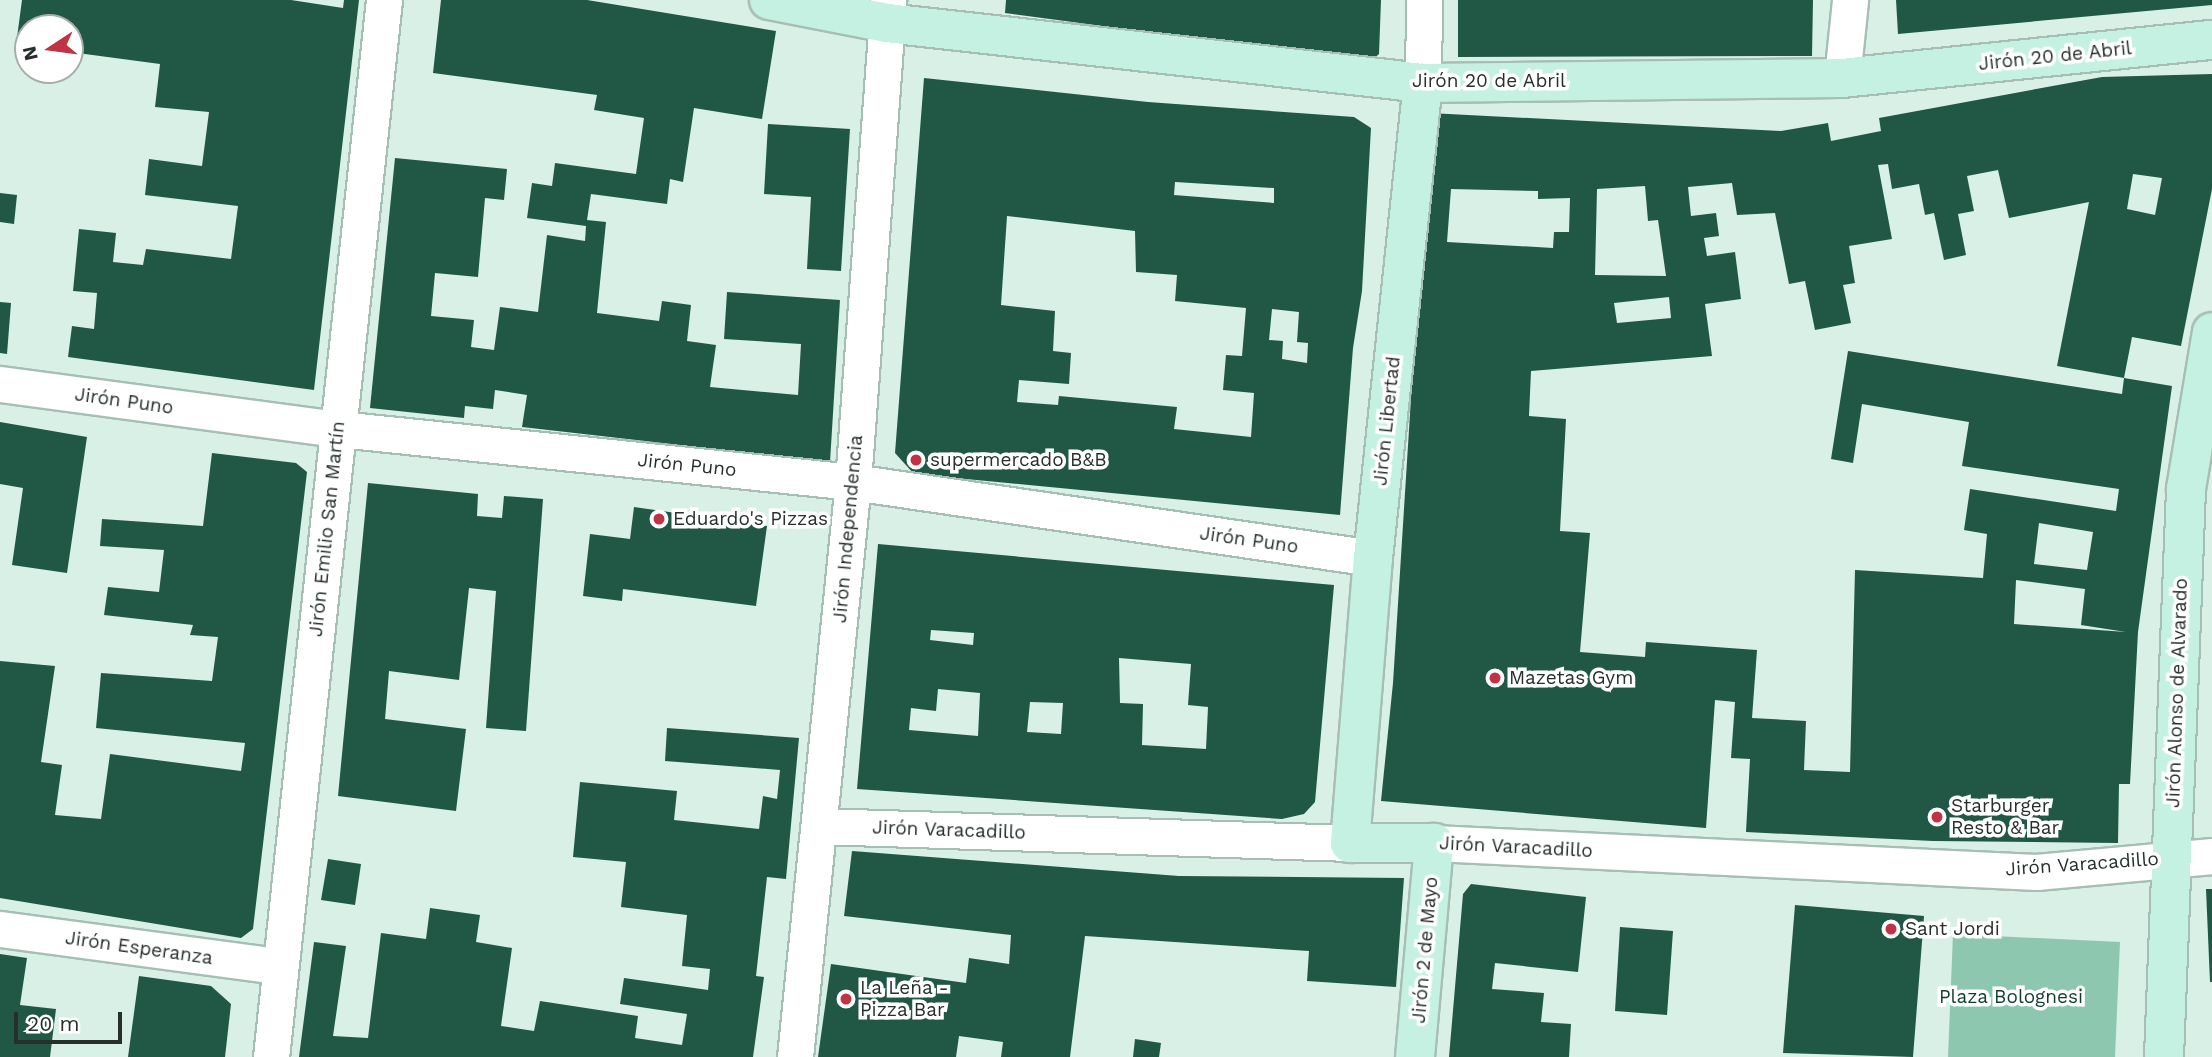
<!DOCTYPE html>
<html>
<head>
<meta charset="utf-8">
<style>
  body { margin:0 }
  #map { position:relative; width:2212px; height:1057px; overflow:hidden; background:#d8f0e6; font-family:"Work Sans",sans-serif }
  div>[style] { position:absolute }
  .green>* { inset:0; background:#8ec7b0 }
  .building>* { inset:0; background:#215745 }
  .roads { filter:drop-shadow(2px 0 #a7beb4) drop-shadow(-2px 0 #a7beb4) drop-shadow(0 2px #a7beb4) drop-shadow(0 -2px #a7beb4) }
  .street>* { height:35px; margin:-17.5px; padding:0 17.5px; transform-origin:17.5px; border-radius:17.5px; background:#fff }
  .secondary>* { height:38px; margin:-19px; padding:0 19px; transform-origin:19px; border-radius:19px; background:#c5f1e3 }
  .dots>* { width:19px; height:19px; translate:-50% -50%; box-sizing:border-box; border:4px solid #fff; border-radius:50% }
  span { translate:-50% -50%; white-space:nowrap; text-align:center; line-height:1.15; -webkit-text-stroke:7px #fff; paint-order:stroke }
  .street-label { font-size:19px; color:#262f2b }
  .poi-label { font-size:19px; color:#262f2b }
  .left { translate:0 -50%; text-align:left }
  .park-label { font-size:19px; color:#103d2f }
  .north { position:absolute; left:14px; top:14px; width:70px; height:70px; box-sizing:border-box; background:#fff; border:2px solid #a8acaa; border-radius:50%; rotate:257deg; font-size:19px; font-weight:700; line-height:28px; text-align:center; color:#262f2b }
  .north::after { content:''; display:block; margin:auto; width:24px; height:32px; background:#c23245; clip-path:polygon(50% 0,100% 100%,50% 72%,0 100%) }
  .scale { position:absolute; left:14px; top:1012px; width:108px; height:32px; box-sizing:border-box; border:4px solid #262f2b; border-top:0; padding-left:9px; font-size:21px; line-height:24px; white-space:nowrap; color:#262f2b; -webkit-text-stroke:5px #fff; paint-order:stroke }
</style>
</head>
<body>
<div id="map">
  <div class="green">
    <i style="clip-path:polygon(1953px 934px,2120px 942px,2115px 1057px,1948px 1057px)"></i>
  </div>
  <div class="building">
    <i style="clip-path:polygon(22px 0,291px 0,343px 8px,344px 0,359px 0,314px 390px,68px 357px,72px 326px,94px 329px,97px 293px,73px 291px,79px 229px,116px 233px,113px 262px,143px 265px,146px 249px,231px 259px,238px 206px,145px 195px,149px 159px,202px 166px,209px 112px,155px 107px,160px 64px,70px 52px,70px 28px,28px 28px,28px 46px,16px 45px)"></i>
    <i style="clip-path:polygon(441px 0,587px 0,776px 31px,762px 119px,694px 108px,683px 182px,670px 179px,667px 204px,591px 194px,587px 220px,606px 222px,597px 313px,659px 321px,662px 301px,691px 305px,687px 341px,716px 345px,710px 387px,798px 395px,801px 344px,724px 339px,727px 292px,840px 300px,830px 462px,522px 427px,527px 395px,495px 390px,493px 409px,465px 406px,464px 418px,370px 408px,395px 158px,507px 169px,504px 200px,485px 198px,478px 277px,435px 273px,431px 316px,474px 320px,471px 347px,494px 350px,500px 307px,538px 312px,547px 235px,585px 241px,586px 226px,527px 218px,532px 183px,552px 186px,555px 163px,636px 174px,644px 118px,594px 110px,597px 95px,433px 73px)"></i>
    <i style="clip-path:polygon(1006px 0,1381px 0,1379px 54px,1371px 61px,1320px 55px,1005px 13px)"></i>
    <i style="clip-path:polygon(1458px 0,1813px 0,1812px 56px,1458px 57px)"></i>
    <i style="clip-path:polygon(1896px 0,2212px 0,2212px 5px,1898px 34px)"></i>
    <i style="clip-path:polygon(evenodd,2212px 74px,2212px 189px,2181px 346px,2132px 337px,2124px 378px,2057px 366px,2089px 202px,2009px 218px,1998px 170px,1967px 176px,1974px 211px,1958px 214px,1966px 255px,1944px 260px,1934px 213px,1925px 215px,1919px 184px,1892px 189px,1888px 164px,1878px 165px,1892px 239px,1849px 246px,1855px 283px,1843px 285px,1851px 323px,1815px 330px,1805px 281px,1789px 284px,1775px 213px,1737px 215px,1732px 183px,1688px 187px,1691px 216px,1716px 213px,1719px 236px,1704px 238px,1707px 256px,1735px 252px,1741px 299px,1705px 304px,1712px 356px,1531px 371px,1529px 416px,1566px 419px,1560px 531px,1590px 533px,1580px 652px,1645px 657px,1646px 642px,1757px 650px,1752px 718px,1806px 721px,1804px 770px,1850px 772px,1855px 570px,1983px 578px,1987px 534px,1964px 530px,1970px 489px,2116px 511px,2119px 489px,1962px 466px,1969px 422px,1862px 404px,1853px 463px,1831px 459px,1848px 351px,2122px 394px,2124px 378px,2172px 386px,2138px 632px,2130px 784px,2119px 784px,2118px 843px,1933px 841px,1746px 832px,1750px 759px,1731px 758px,1735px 702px,1715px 700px,1706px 828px,1381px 801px,1393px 683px,1429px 113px,1781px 131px,1828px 123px,1831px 141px,1881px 131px,1879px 118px,2102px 77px,2212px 74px,2133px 174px,2162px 178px,2155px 215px,2127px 209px,2133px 174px,2212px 74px,1645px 186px,1648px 221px,1658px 220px,1666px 276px,1595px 275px,1597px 189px,1645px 186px,2212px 74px,1451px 189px,1538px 191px,1538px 199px,1570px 198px,1569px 232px,1554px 232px,1553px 248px,1447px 242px,1451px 189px,2212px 74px,1669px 297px,1671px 318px,1617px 323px,1614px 303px,1669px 297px,2212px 74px,2039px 523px,2093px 532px,2087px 570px,2034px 564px,2039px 523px,2212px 74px,2016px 580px,2085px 589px,2081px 625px,2126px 632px,2014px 624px,2016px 580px)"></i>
    <i style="clip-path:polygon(evenodd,924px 78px,1148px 102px,1354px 117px,1371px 128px,1362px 291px,1353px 348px,1340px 515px,914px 474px,895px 453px,924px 78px,1175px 182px,1274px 188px,1274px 203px,1174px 195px,1175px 182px,924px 78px,1007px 216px,1135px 231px,1136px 272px,1177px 275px,1175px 301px,1246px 308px,1242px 356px,1226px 355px,1223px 390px,1254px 393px,1251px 437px,1174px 429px,1177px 407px,1059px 396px,1058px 405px,1017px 402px,1019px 380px,1069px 384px,1071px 353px,1053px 351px,1055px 311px,1001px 305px,1007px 216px,924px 78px,1272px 309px,1299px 312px,1297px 342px,1308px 343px,1307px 363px,1282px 359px,1283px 341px,1269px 340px,1272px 309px)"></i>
    <i style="clip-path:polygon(768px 124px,850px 129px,841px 271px,807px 269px,811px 197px,764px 194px)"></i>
    <i style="clip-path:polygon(0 193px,17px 195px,14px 224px,0 222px)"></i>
    <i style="clip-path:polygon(0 302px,11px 303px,7px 354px,0 353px)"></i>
    <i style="clip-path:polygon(0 422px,87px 437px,67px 573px,12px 565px,23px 488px,0 484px)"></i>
    <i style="clip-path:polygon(212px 453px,296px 463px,307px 472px,253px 929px,241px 938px,0 898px,0 661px,55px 666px,41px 762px,62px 765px,55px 815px,101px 819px,110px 754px,241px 771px,245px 743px,96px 728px,101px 673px,212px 681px,218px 637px,190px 635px,193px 625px,104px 615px,108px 587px,159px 592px,164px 550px,100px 546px,102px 519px,203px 526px)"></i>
    <i style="clip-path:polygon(368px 483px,478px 494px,477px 516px,502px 518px,504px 496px,543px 499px,526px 731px,486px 728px,496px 591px,469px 588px,459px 680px,389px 671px,385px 719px,466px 729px,456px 811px,338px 796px)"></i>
    <i style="clip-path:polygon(634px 507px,767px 526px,756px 606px,623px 589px,622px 601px,583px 596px,590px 534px,630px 539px)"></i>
    <i style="clip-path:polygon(evenodd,878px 544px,1334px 585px,1315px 802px,1304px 814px,1282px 819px,857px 789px,878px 544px,931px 630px,974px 633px,973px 645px,930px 640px,931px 630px,878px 544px,1119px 658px,1191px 664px,1188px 705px,1208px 707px,1206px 749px,1142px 745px,1143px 704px,1120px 703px,1119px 658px,878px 544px,938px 689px,980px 693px,978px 736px,909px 730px,911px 708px,936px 711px,938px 689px,878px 544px,1030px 702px,1063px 703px,1061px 734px,1027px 732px,1030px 702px)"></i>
    <i style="clip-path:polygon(667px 728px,799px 738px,786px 879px,767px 877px,756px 976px,764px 977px,753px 1057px,299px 1057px,314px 942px,346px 946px,333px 1036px,368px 1038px,381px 933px,426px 939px,430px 908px,480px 915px,476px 942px,512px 948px,501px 1026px,534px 1031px,540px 1001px,638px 1016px,635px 1038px,682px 1045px,687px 1014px,620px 1004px,624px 978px,708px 990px,710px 969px,682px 966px,687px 915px,621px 907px,626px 862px,573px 857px,580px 782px,677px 791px,674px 820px,759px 829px,763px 796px,777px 799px,780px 770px,665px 761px)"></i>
    <i style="clip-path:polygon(852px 851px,1179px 876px,1404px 878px,1396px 987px,1307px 981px,1309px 951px,1085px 936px,1070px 1057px,1001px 1057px,1003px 1042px,959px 1036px,956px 1057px,818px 1057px,831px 964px,966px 983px,969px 958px,1009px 964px,1011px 935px,844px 916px)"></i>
    <i style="clip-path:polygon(328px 859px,361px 864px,355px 905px,321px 900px)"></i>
    <i style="clip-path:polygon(1471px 884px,1586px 897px,1578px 972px,1495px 963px,1492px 989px,1544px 993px,1541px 1022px,1571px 1024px,1569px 1057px,1449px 1057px,1463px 894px)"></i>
    <i style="clip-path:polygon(2206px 889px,2212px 889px,2212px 982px,2210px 982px)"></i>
    <i style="clip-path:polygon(1795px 905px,1924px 916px,1913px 1057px,1783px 1053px)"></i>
    <i style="clip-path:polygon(1620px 927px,1673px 931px,1667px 1015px,1615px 1011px)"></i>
    <i style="clip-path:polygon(0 954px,27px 958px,20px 1005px,56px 1009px,50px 1057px,0 1057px)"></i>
    <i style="clip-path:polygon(139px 976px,211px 986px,231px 1004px,225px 1057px,128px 1057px)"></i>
    <i style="clip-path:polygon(1135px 1039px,1161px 1043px,1159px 1057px,1133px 1057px)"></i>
  </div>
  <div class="roads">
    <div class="street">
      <i style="left:1842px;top:78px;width:78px;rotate:-84.1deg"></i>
      <i style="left:1423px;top:83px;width:83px;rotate:-89.3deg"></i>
      <i style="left:0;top:384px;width:342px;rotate:7.6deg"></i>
      <i style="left:339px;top:429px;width:517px;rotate:5.89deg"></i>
      <i style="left:853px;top:482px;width:526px;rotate:8.32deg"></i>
      <i style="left:819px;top:826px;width:531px;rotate:1.83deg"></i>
      <i style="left:1434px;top:843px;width:603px;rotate:2.76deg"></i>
      <i style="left:2036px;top:872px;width:177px;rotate:-5.2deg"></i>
      <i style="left:0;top:929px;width:280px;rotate:7.6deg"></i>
      <i style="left:271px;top:1057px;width:1063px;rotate:-83.9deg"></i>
      <i style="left:795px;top:1057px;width:578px;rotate:-84.24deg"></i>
      <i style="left:853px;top:482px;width:483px;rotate:-85.8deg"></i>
    </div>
    <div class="secondary">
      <i style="left:769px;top:0;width:120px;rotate:11deg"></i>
      <i style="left:887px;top:23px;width:539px;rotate:6.39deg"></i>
      <i style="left:1423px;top:83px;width:419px;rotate:-0.7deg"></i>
      <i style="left:1842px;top:78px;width:372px;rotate:-5.9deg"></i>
      <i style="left:1415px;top:1057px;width:215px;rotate:-84.9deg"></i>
      <i style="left:1434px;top:843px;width:84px;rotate:180deg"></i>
      <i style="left:1350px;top:843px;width:286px;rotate:-85.4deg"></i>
      <i style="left:1373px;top:558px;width:478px;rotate:-84deg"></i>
      <i style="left:2164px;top:1057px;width:568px;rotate:-87.78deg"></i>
      <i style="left:2186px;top:489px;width:159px;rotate:-80.6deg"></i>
    </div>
  </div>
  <div class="dots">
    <i style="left:916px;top:460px;background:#c23245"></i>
    <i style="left:659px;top:519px;background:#c23245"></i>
    <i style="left:1495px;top:678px;background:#c23245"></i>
    <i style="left:1937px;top:817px;background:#c23245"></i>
    <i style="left:1891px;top:929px;background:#c23245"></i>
    <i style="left:846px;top:999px;background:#c23245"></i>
  </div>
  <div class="street-label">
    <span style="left:2055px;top:56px;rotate:-6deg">Jirón 20 de Abril</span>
    <span style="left:1489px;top:81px">Jirón 20 de Abril</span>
    <span style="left:124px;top:401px;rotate:8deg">Jirón Puno</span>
    <span style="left:1387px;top:421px;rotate:-84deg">Jirón Libertad</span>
    <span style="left:687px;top:465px;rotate:6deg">Jirón Puno</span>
    <span style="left:327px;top:529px;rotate:-84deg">Jirón Emilio San Martín</span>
    <span style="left:848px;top:529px;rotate:-85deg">Jirón Independencia</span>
    <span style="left:1249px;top:540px;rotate:8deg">Jirón Puno</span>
    <span style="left:2177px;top:693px;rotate:-88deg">Jirón Alonso de Alvarado</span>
    <span style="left:949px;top:830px;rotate:2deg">Jirón Varacadillo</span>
    <span style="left:1516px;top:847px;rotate:3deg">Jirón Varacadillo</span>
    <span style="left:2082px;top:864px;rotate:-4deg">Jirón Varacadillo</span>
    <span style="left:139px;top:948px;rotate:8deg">Jirón Esperanza</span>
    <span style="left:1425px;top:950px;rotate:-85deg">Jirón 2 de Mayo</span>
  </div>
  <div class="poi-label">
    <span class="left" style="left:930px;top:460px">supermercado B&amp;B</span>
    <span class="left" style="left:673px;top:519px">Eduardo's Pizzas</span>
    <span class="left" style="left:1509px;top:678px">Mazetas Gym</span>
    <span class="left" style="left:1951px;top:817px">Starburger<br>Resto &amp; Bar</span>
    <span class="left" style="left:1905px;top:929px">Sant Jordi</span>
    <span class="left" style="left:860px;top:999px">La Leña -<br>Pizza Bar</span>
  </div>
  <div class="park-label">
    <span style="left:2011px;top:997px">Plaza Bolognesi</span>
  </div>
  <div class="north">N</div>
  <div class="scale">20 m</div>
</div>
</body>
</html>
